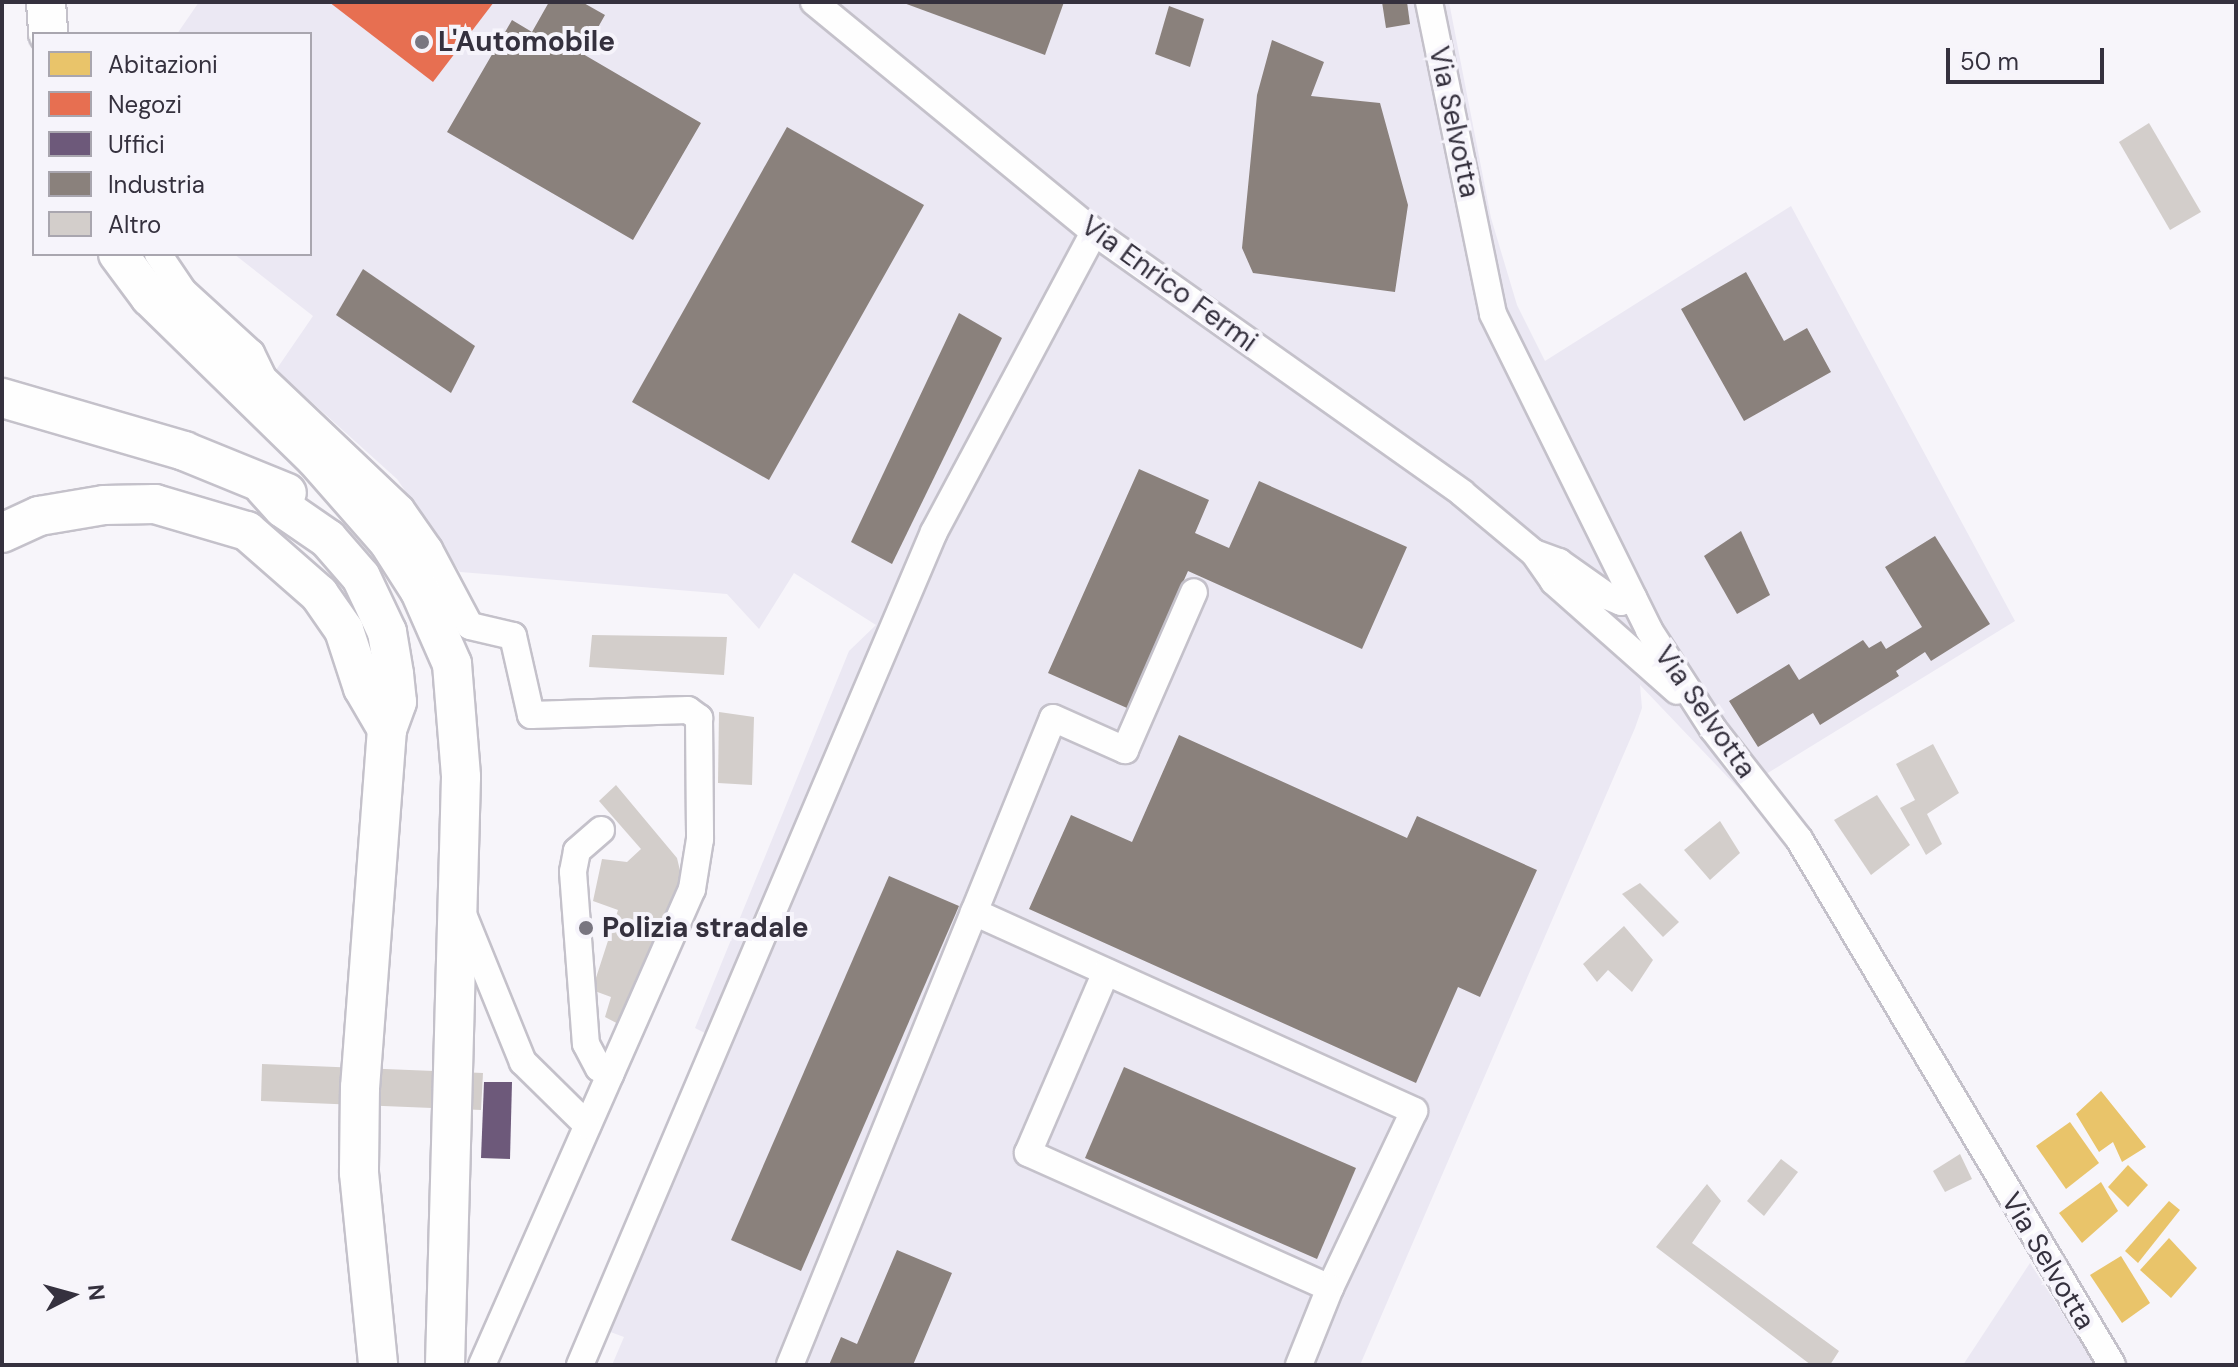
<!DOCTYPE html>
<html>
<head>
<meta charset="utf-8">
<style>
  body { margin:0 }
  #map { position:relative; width:2238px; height:1367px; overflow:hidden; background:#f7f5fa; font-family:"DM Sans",sans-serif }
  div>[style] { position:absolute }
  .built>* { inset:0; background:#ebe8f3 }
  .homes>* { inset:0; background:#e9c46a }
  .shops>* { inset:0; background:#e76f51 }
  .offices>* { inset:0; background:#6d597a }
  .industry>* { inset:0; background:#8a817c }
  .building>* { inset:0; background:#d3cecb }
  .roads { filter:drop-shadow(2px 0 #c4c1ca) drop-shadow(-2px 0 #c4c1ca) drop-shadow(0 2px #c4c1ca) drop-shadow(0 -2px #c4c1ca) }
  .minor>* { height:26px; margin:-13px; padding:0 13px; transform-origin:13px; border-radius:13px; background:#fefefe }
  .highway>* { height:38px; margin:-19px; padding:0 19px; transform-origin:19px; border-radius:19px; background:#fefefe }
  .dots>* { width:22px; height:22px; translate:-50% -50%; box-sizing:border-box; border:4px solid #f6f4fb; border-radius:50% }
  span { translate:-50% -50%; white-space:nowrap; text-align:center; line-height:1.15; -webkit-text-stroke:8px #f6f4fb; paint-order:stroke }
  .poi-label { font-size:28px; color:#35313e; font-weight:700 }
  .left { translate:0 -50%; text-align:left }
  .street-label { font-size:28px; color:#35313e }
  .frame { position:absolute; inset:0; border:4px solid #35313e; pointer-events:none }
  .legend { position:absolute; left:32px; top:32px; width:280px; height:224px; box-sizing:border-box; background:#f6f4fb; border:2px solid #a9a6af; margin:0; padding:10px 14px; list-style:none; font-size:24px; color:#35313e }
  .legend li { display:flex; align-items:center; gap:16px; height:40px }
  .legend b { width:40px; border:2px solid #a9a6af }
  .north { position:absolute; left:32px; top:1255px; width:80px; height:80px; -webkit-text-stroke:6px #f6f4fb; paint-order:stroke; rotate:84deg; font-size:22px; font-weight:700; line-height:32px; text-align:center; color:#35313e }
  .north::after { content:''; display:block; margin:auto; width:28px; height:36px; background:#35313e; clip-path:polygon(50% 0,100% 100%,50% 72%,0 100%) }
  .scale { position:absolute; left:1946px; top:48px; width:158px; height:36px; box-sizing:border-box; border:4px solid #35313e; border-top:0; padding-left:10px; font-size:24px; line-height:28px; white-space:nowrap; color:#35313e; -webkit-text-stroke:6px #f6f4fb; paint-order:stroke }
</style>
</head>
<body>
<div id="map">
  <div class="built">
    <i style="clip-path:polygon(199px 2px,1449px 2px,1491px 218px,1517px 305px,1545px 361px,1791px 206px,2015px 621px,1740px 790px,1640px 685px,1642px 708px,1635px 728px,1360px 1365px,612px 1365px,624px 1337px,586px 1323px,709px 1035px,695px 1028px,849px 651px,876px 625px,794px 573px,759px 629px,727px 594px,460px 572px,397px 479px,276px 370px,313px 316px,234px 254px,310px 254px,310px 34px,177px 34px)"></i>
    <i style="clip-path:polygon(2030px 1263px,2096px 1365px,1963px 1365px)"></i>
  </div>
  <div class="homes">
    <i style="clip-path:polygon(2101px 1091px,2146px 1147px,2122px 1162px,2113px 1142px,2099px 1152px,2076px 1114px)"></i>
    <i style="clip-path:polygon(2070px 1122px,2099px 1163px,2066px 1189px,2036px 1146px)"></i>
    <i style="clip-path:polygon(2128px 1165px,2148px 1185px,2128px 1207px,2108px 1187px)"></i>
    <i style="clip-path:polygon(2101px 1182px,2118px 1211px,2082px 1243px,2059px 1213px)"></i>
    <i style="clip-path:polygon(2169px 1201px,2180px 1210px,2138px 1263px,2125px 1251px)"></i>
    <i style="clip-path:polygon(2169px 1238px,2197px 1268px,2171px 1298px,2140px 1270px)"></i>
    <i style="clip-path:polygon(2121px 1256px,2150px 1303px,2122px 1323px,2090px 1275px)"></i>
  </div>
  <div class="shops">
    <i style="clip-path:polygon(329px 2px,494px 2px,433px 82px)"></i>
  </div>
  <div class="offices">
    <i style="clip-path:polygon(484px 1082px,512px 1082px,510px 1159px,481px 1158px)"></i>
  </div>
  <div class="industry">
    <i style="clip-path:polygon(549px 2px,582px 2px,605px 15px,583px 54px,701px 123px,633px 240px,447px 132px,512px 20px,532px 32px)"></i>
    <i style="clip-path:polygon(901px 2px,1064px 2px,1045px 55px)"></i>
    <i style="clip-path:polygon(1382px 2px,1407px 2px,1410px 24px,1386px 28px)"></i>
    <i style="clip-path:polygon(1169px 6px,1204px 19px,1190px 67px,1155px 54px)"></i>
    <i style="clip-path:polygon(1272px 40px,1324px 62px,1311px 96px,1380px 103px,1408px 205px,1395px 292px,1253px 273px,1242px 248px,1257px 95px)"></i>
    <i style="clip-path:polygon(787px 127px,924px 205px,769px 480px,632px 402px)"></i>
    <i style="clip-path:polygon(363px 269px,475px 346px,451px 393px,336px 315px)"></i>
    <i style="clip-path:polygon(1746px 272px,1784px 341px,1807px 328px,1831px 372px,1744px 421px,1681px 309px)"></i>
    <i style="clip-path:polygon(959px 313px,1002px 338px,892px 564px,851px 542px)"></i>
    <i style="clip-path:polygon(1139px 469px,1209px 500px,1195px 533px,1229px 548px,1259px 481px,1407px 547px,1362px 649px,1188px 571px,1127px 708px,1048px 673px)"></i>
    <i style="clip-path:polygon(1741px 531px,1770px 595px,1737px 614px,1704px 556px)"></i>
    <i style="clip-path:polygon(1935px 536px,1990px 624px,1931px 661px,1925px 652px,1896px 671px,1899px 676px,1820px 725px,1813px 713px,1758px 747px,1729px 701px,1789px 664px,1799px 680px,1863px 640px,1869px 648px,1881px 641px,1886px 649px,1922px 627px,1885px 567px)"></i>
    <i style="clip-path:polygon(1179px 735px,1407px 838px,1417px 816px,1537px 870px,1480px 997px,1458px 987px,1416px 1083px,1029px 909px,1071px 815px,1132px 842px)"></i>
    <i style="clip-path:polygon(889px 876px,959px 906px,801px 1271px,731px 1240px)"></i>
    <i style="clip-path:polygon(1124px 1067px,1356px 1168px,1317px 1259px,1085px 1158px)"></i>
    <i style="clip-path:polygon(897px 1250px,952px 1273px,913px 1365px,829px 1365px,841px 1337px,857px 1344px)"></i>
  </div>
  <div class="building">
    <i style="clip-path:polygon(2149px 123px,2201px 212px,2170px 230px,2119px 142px)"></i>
    <i style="clip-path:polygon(592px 635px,727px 637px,724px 675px,589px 667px)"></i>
    <i style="clip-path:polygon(719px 712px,754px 717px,752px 785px,718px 783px)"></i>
    <i style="clip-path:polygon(1933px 744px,1959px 793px,1927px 814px,1942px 844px,1926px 855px,1900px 808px,1915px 800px,1896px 764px)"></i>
    <i style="clip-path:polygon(616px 785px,677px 858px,682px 879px,626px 1028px,605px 1017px,611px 997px,592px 990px,618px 910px,593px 901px,602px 859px,627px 862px,641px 849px,599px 801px)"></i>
    <i style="clip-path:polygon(1877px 795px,1910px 845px,1871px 875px,1834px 820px)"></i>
    <i style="clip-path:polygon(1720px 821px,1740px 853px,1710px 880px,1684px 850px)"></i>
    <i style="clip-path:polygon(1640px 883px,1679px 922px,1663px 937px,1622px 894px)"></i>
    <i style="clip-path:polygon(1624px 926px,1653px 960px,1632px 992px,1608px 970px,1597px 982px,1583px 964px)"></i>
    <i style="clip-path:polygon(262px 1064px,483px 1073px,481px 1110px,261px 1101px)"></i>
    <i style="clip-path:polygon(1960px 1154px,1972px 1179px,1945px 1192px,1933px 1171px)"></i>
    <i style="clip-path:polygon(1781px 1159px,1798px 1172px,1764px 1216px,1747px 1201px)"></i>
    <i style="clip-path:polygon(1707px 1184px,1721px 1201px,1692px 1243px,1839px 1351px,1830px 1365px,1811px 1365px,1656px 1247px)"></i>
  </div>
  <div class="roads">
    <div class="minor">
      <i style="left:814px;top:2px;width:362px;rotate:39.4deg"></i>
      <i style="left:1094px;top:232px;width:451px;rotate:35.3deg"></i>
      <i style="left:1462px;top:493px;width:94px;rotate:39.8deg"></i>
      <i style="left:1534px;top:553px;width:35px;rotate:55deg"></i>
      <i style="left:1554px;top:582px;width:164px;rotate:41.5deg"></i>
      <i style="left:1429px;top:2px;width:318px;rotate:78.4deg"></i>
      <i style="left:1493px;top:314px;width:352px;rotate:63.7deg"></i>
      <i style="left:1649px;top:630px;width:118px;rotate:57.1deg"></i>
      <i style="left:1713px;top:729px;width:140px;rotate:52deg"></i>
      <i style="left:1799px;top:839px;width:612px;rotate:59.24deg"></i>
      <i style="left:158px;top:254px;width:45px;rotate:56deg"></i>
      <i style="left:183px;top:291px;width:92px;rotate:42.4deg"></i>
      <i style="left:251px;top:353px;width:28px;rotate:64deg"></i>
      <i style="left:263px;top:378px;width:190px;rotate:43.5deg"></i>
      <i style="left:401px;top:509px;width:49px;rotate:55deg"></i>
      <i style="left:429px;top:549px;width:87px;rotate:62deg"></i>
      <i style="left:470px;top:626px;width:44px;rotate:13.1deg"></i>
      <i style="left:513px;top:636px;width:81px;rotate:77.2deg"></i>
      <i style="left:531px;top:715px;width:157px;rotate:-1.8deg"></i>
      <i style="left:688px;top:710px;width:14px;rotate:36deg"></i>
      <i style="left:699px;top:718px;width:121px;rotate:89.5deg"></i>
      <i style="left:700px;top:839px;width:51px;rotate:99.1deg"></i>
      <i style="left:692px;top:889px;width:520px;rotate:113.81deg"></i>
      <i style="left:1534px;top:553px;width:27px;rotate:20deg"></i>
      <i style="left:1559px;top:562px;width:59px;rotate:35.3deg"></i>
      <i style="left:1607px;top:596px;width:15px;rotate:23deg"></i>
      <i style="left:1621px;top:602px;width:13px;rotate:-18deg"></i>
      <i style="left:601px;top:830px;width:32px;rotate:139deg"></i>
      <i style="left:577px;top:851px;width:21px;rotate:101deg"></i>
      <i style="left:573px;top:872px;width:172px;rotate:85.7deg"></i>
      <i style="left:586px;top:1044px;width:27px;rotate:62deg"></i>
      <i style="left:599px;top:1068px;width:13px;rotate:29deg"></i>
      <i style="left:462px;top:912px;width:162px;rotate:67.9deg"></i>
      <i style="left:523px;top:1062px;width:90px;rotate:44.5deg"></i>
      <i style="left:974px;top:912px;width:483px;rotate:24.3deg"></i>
      <i style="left:1414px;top:1111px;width:196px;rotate:115.4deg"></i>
      <i style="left:1330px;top:1288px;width:331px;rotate:-155.9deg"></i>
      <i style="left:1028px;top:1153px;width:197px;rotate:-66.7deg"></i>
      <i style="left:580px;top:1365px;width:905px;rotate:-66.98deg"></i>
      <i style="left:934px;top:532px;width:340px;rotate:-61.9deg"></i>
      <i style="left:790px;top:1365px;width:698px;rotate:-67.88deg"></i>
      <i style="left:1053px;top:718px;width:79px;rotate:24deg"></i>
      <i style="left:1125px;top:750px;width:172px;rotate:-66.4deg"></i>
      <i style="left:1299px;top:1365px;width:83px;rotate:-68.1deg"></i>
    </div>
    <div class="highway">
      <i style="left:46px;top:2px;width:32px;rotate:86deg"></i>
      <i style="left:118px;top:254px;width:54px;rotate:53.3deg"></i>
      <i style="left:150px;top:297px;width:231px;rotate:44.3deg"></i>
      <i style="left:315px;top:458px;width:111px;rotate:48.7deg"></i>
      <i style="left:388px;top:541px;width:59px;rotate:57.4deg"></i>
      <i style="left:420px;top:591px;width:80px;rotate:66.3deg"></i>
      <i style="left:452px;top:664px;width:113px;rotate:85.4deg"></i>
      <i style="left:461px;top:777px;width:588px;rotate:91.56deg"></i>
      <i style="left:2px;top:398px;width:190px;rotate:16.2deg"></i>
      <i style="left:184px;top:451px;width:111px;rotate:22.2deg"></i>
      <i style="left:264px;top:487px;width:28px;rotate:48deg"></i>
      <i style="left:283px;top:508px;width:55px;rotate:34.6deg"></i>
      <i style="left:328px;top:539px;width:50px;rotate:49deg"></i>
      <i style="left:361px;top:577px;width:61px;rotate:64.7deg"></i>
      <i style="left:387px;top:632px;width:43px;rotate:80.5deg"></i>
      <i style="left:394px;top:674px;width:28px;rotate:84deg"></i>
      <i style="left:397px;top:702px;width:29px;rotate:110deg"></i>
      <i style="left:387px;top:729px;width:359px;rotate:94.3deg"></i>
      <i style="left:360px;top:1087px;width:86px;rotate:90.7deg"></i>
      <i style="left:359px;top:1173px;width:193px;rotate:84.3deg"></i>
      <i style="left:2px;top:533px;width:41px;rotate:-24.7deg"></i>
      <i style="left:39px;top:516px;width:66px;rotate:-9.6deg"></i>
      <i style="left:104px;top:505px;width:51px;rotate:-1.1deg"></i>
      <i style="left:155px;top:504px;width:96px;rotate:16.4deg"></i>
      <i style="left:247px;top:531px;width:96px;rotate:41.2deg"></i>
      <i style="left:319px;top:594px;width:44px;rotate:55.2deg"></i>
      <i style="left:344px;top:630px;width:61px;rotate:71.9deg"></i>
      <i style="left:363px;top:688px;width:48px;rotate:59.7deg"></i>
    </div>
  </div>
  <div class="dots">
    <i style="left:422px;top:42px;background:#797680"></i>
    <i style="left:586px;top:928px;background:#797680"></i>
  </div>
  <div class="poi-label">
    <span class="left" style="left:438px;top:42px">L'Automobile</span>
    <span class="left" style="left:602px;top:928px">Polizia stradale</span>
  </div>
  <div class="street-label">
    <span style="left:1454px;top:122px;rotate:78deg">Via Selvotta</span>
    <span style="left:1169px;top:284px;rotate:36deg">Via Enrico Fermi</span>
    <span style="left:1705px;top:712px;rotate:55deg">Via Selvotta</span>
    <span style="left:2048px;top:1261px;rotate:59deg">Via Selvotta</span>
  </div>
  <div class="frame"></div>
  <ul class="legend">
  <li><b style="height:22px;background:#e9c46a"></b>Abitazioni</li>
  <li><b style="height:22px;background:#e76f51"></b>Negozi</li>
  <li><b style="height:22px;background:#6d597a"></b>Uffici</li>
  <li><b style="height:22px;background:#8a817c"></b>Industria</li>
  <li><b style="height:22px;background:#d3cecb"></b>Altro</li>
  </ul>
  <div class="north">N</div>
  <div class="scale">50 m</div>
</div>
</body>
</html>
